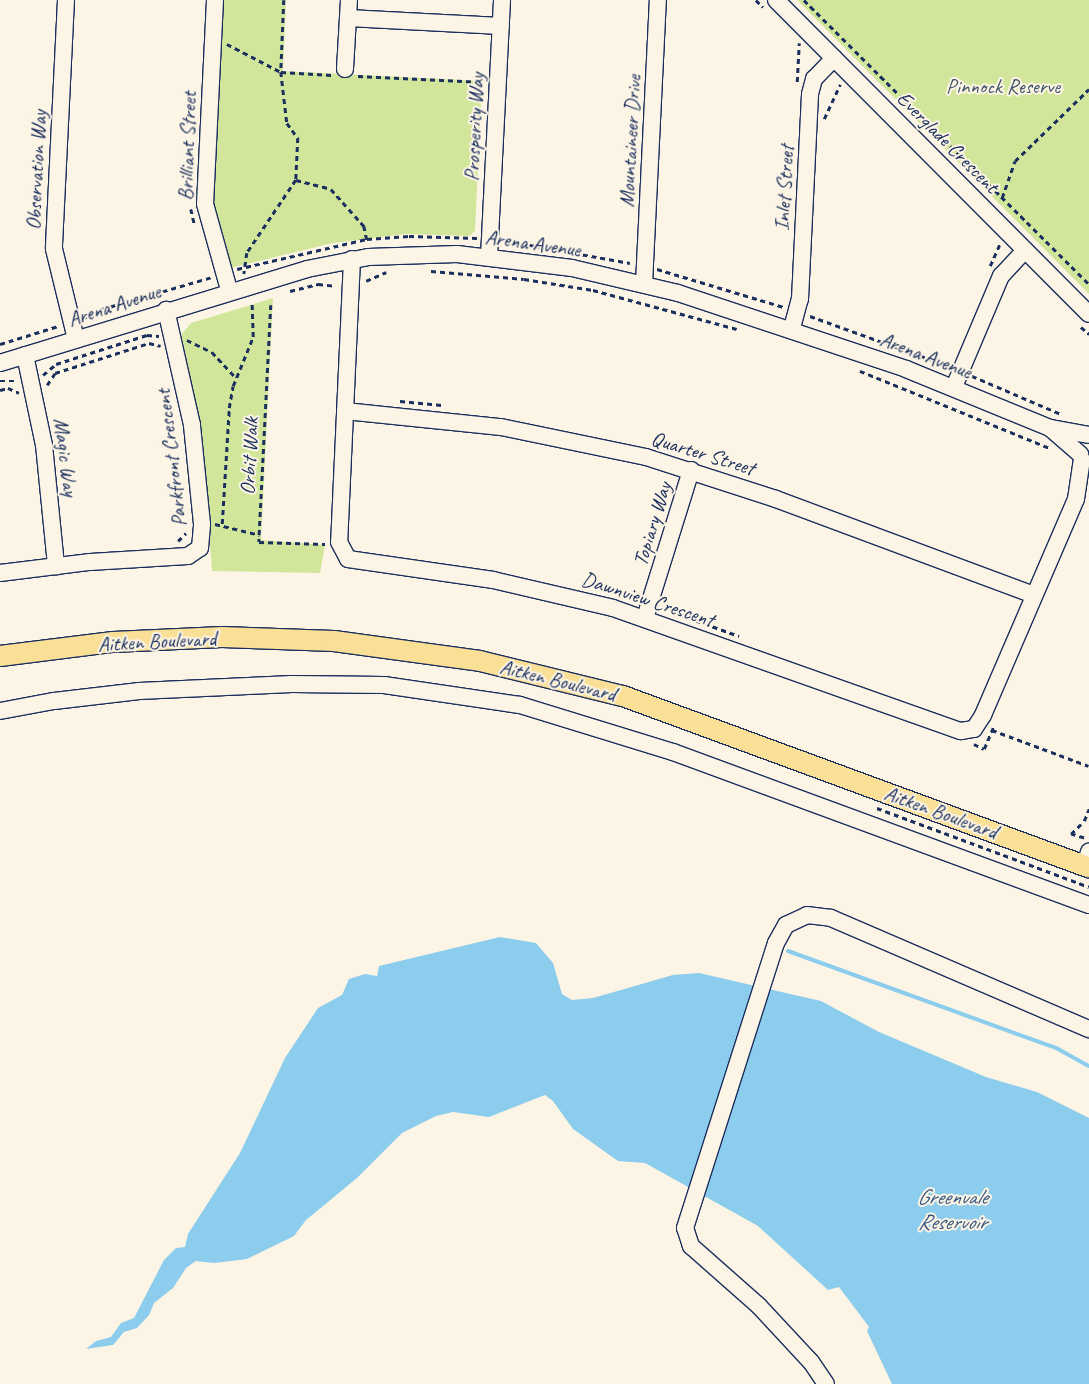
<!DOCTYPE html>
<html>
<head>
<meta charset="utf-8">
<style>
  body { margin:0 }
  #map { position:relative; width:1089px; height:1384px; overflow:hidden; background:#fcf5e5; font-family:Caveat,sans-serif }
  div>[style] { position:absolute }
  .green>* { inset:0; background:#d2e69b }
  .water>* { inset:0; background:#8ccced }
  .stream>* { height:4px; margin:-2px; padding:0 2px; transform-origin:2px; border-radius:2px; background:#8ccced }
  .path>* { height:2.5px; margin-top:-1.25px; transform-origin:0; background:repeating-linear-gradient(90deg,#1b2f5e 0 5px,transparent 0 9px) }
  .roads { filter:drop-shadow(1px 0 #1b2f5e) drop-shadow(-1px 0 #1b2f5e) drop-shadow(0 1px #1b2f5e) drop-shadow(0 -1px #1b2f5e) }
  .minor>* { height:16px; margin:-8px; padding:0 8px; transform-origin:8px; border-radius:8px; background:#fcf5e5 }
  .major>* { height:20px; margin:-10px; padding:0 10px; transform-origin:10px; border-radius:10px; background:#fadf96 }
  span { translate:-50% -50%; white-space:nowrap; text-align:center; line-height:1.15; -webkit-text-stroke:4px #fcf5e5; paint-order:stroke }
  .park-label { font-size:21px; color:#40546a }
  .street-label { font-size:21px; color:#1b2f5e }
  .water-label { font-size:22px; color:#375682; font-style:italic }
</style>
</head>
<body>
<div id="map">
  <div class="green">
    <i style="clip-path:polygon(223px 0,286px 0,283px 71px,482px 81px,475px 231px,469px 236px,406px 234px,333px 243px,230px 268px,213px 208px)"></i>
    <i style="clip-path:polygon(797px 0,1089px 0,1089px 294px)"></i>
    <i style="clip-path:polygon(273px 298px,261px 540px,325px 545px,320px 573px,212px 571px,203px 452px,181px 335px,191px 323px)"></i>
  </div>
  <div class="water">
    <i style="clip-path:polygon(500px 937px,536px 943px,553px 963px,562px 994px,572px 1000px,593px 998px,673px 975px,699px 973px,821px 1001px,879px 1032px,986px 1077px,1037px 1092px,1089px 1118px,1089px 1384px,892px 1384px,867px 1331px,869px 1327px,839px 1287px,828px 1290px,758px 1226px,645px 1163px,618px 1161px,573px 1129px,553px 1101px,545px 1095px,489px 1117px,453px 1112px,436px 1116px,402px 1133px,357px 1178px,306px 1220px,294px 1236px,247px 1259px,214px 1263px,196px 1261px,186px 1268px,173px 1288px,154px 1303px,149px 1315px,137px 1328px,124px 1332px,113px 1345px,86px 1349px,96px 1341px,111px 1337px,121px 1323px,134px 1318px,164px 1260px,176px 1248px,185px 1247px,188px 1234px,240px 1153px,285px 1058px,318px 1008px,342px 995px,349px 979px,365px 974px,377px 976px,379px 966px)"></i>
  </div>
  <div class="stream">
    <i style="left:788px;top:951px;width:287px;rotate:19.9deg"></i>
    <i style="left:1058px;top:1049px;width:35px;rotate:29deg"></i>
  </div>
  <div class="path">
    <i style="left:284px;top:0;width:72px;rotate:92.4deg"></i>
    <i style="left:281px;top:72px;width:51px;rotate:3.4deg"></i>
    <i style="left:756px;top:0;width:10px;rotate:45deg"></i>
    <i style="left:804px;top:0;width:402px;rotate:44.9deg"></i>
    <i style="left:227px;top:44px;width:61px;rotate:27.4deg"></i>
    <i style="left:281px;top:72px;width:51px;rotate:83.3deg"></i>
    <i style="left:287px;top:123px;width:19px;rotate:54deg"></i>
    <i style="left:298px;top:138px;width:42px;rotate:92.7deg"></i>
    <i style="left:296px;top:180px;width:88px;rotate:123.9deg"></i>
    <i style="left:247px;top:253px;width:21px;rotate:98deg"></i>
    <i style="left:358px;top:76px;width:126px;rotate:2.7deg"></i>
    <i style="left:797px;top:82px;width:39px;rotate:-87deg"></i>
    <i style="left:824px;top:119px;width:38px;rotate:-65deg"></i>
    <i style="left:296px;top:180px;width:36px;rotate:14deg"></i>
    <i style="left:331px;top:189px;width:50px;rotate:48.3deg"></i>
    <i style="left:364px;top:226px;width:14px;rotate:78deg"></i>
    <i style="left:1002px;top:198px;width:39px;rotate:-71deg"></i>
    <i style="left:1015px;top:161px;width:103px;rotate:-44.2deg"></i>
    <i style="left:191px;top:209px;width:17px;rotate:77deg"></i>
    <i style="left:503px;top:240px;width:129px;rotate:10.3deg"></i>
    <i style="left:990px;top:266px;width:24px;rotate:-66deg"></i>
    <i style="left:237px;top:269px;width:133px;rotate:-13deg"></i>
    <i style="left:367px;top:239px;width:42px;rotate:-4.1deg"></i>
    <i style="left:409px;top:236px;width:68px;rotate:1.7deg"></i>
    <i style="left:657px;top:269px;width:133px;rotate:16.7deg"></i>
    <i style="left:431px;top:271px;width:93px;rotate:4.9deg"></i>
    <i style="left:524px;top:279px;width:70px;rotate:9.1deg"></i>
    <i style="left:593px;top:290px;width:149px;rotate:15.2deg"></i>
    <i style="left:366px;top:281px;width:22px;rotate:-24deg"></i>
    <i style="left:290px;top:291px;width:29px;rotate:-14deg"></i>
    <i style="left:318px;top:284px;width:18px;rotate:6deg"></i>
    <i style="left:271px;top:305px;width:237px;rotate:92.9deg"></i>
    <i style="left:259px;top:542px;width:66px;rotate:1.7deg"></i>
    <i style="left:810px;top:316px;width:148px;rotate:19.8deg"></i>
    <i style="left:84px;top:318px;width:20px;rotate:-27deg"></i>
    <i style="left:102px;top:309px;width:115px;rotate:-16.2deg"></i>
    <i style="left:1081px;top:327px;width:11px;rotate:41deg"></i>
    <i style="left:187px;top:340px;width:28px;rotate:26deg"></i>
    <i style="left:212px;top:352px;width:35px;rotate:47deg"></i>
    <i style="left:0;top:344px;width:61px;rotate:-17.2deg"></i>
    <i style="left:860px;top:371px;width:205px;rotate:22.1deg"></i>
    <i style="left:43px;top:375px;width:17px;rotate:-40deg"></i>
    <i style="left:56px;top:364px;width:96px;rotate:-17.7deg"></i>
    <i style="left:147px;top:335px;width:12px;rotate:5deg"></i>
    <i style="left:972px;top:376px;width:97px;rotate:23.1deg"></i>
    <i style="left:0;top:381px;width:16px"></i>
    <i style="left:47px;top:385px;width:14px;rotate:-56deg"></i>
    <i style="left:55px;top:373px;width:99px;rotate:-17.7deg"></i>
    <i style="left:149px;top:343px;width:12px;rotate:14deg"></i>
    <i style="left:0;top:390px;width:8px;rotate:-14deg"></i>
    <i style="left:8px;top:388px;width:12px;rotate:24deg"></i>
    <i style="left:400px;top:401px;width:42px;rotate:5.4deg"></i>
    <i style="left:215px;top:524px;width:46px;rotate:13.7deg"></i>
    <i style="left:222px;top:524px;width:116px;rotate:-86.5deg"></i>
    <i style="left:229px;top:408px;width:22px;rotate:-80deg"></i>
    <i style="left:233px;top:386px;width:53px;rotate:-67.8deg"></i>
    <i style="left:253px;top:337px;width:36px;rotate:-92deg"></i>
    <i style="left:178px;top:541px;width:11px;rotate:-45deg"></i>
    <i style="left:662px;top:608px;width:82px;rotate:20deg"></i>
    <i style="left:992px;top:730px;width:103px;rotate:20.4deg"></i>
    <i style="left:974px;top:744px;width:11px;rotate:27deg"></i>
    <i style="left:984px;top:749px;width:25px;rotate:-67deg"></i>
    <i style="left:877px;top:808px;width:226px;rotate:20.4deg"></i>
    <i style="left:1084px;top:838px;width:14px;rotate:-163deg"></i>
    <i style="left:1071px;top:834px;width:18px;rotate:-45deg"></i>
    <i style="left:1084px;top:821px;width:13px;rotate:-67deg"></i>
  </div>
  <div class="roads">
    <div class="minor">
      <i style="left:66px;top:0;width:249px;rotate:92.8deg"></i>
      <i style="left:54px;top:249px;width:93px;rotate:76.3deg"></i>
      <i style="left:215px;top:0;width:204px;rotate:92.8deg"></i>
      <i style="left:205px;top:204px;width:89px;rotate:74.4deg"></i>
      <i style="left:776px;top:0;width:443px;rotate:45.1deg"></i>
      <i style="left:348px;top:18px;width:153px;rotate:3deg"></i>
      <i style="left:345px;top:69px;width:69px;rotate:-86.7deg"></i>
      <i style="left:489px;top:257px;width:257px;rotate:-87.1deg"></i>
      <i style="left:352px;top:259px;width:283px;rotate:92.6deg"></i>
      <i style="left:339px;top:542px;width:19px;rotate:62deg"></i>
      <i style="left:348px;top:559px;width:147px;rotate:8.2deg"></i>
      <i style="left:493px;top:580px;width:123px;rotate:13.1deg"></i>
      <i style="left:613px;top:608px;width:369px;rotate:19.5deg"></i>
      <i style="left:961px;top:731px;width:13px;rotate:-9deg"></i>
      <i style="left:974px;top:729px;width:17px;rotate:-57deg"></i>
      <i style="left:983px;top:715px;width:235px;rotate:-66.7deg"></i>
      <i style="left:1076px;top:499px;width:40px;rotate:-81.5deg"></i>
      <i style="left:644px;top:284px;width:284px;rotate:-87.2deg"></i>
      <i style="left:792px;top:328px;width:30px;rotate:-75deg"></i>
      <i style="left:800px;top:299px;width:205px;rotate:-87.2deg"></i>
      <i style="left:810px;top:94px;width:16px;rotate:-75deg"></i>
      <i style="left:814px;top:79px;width:29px;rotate:-46deg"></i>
      <i style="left:25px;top:355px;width:92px;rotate:78.1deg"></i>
      <i style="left:44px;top:445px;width:122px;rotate:84.3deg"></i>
      <i style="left:0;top:363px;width:321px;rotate:-17deg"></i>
      <i style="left:307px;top:269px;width:62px;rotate:-11.1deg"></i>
      <i style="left:368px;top:257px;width:89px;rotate:-1.9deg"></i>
      <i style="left:457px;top:254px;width:116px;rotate:6.9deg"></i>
      <i style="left:572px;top:268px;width:109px;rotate:13.3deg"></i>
      <i style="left:678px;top:293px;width:240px;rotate:18.4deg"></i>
      <i style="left:906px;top:369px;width:156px;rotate:22.3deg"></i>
      <i style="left:1050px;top:428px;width:39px;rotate:10deg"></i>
      <i style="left:954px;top:387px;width:121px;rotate:-67.1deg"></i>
      <i style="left:1001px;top:276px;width:35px;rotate:-47deg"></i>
      <i style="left:345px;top:411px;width:157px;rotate:5.9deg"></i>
      <i style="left:501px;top:427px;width:148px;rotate:11.7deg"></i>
      <i style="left:646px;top:457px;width:137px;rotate:17.9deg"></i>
      <i style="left:776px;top:499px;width:275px;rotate:20.4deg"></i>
      <i style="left:1050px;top:428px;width:40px;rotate:41deg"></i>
      <i style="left:0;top:573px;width:91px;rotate:-7deg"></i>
      <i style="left:90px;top:562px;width:98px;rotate:-3.5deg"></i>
      <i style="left:188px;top:556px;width:14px;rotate:-34deg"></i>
      <i style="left:200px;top:548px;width:24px;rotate:-85deg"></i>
      <i style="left:202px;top:524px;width:100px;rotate:-95.8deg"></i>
      <i style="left:192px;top:425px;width:118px;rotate:-102.7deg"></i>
      <i style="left:645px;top:618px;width:155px;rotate:-72.7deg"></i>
      <i style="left:0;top:711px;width:55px;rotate:-10.5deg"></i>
      <i style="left:54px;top:701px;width:86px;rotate:-6.7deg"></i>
      <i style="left:139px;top:691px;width:153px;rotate:-2.6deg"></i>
      <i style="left:292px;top:684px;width:92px;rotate:0.6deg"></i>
      <i style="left:384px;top:685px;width:137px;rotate:8.4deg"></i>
      <i style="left:520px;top:705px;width:160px;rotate:17.1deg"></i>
      <i style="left:673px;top:752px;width:443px;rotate:20.2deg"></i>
      <i style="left:1085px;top:865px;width:14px;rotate:-73deg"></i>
      <i style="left:826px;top:1384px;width:27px;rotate:-124deg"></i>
      <i style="left:811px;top:1362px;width:76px;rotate:-132.9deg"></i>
      <i style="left:759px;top:1306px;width:91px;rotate:-138.6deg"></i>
      <i style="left:691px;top:1246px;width:19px;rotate:-108deg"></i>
      <i style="left:685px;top:1228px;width:299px;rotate:-72.3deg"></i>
      <i style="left:776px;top:943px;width:21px;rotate:-61deg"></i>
      <i style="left:786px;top:925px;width:23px;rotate:-25deg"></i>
      <i style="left:807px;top:915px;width:24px;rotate:7deg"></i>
      <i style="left:831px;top:918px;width:281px;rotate:23.3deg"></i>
    </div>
    <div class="major">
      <i style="left:0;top:656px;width:114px;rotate:-7.1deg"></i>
      <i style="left:113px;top:642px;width:109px;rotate:-2.6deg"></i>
      <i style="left:222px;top:637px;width:112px;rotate:2deg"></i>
      <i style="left:334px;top:641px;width:147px;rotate:7.8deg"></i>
      <i style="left:480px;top:661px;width:147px;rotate:13.8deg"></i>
      <i style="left:623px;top:696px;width:496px;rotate:20.2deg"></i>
    </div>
  </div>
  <div class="park-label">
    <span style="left:1003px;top:86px">Pinnock Reserve</span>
  </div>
  <div class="street-label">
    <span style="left:474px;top:127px;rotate:-87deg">Prosperity Way</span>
    <span style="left:630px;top:141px;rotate:-87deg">Mountaineer Drive</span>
    <span style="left:948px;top:142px;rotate:45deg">Everglade Crescent</span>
    <span style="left:187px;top:146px;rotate:-88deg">Brilliant Street</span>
    <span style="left:36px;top:170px;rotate:-87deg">Observation Way</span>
    <span style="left:784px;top:188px;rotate:-87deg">Inlet Street</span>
    <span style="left:533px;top:243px;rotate:8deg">Arena Avenue</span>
    <span style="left:114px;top:305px;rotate:-18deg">Arena Avenue</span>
    <span style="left:926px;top:355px;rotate:21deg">Arena Avenue</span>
    <span style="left:703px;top:453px;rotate:17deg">Quarter Street</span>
    <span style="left:249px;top:456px;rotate:-87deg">Orbit Walk</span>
    <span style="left:66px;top:457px;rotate:82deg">Magic Way</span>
    <span style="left:171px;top:458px;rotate:-97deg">Parkfront Crescent</span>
    <span style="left:652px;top:524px;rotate:-73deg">Topiary Way</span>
    <span style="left:648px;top:599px;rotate:18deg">Dawnview Crescent</span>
    <span style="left:157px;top:641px;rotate:-3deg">Aitken Boulevard</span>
    <span style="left:558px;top:680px;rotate:14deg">Aitken Boulevard</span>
    <span style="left:941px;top:812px;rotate:20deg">Aitken Boulevard</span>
  </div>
  <div class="water-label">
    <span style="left:952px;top:1210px">Greenvale<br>Reservoir</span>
  </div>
</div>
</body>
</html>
